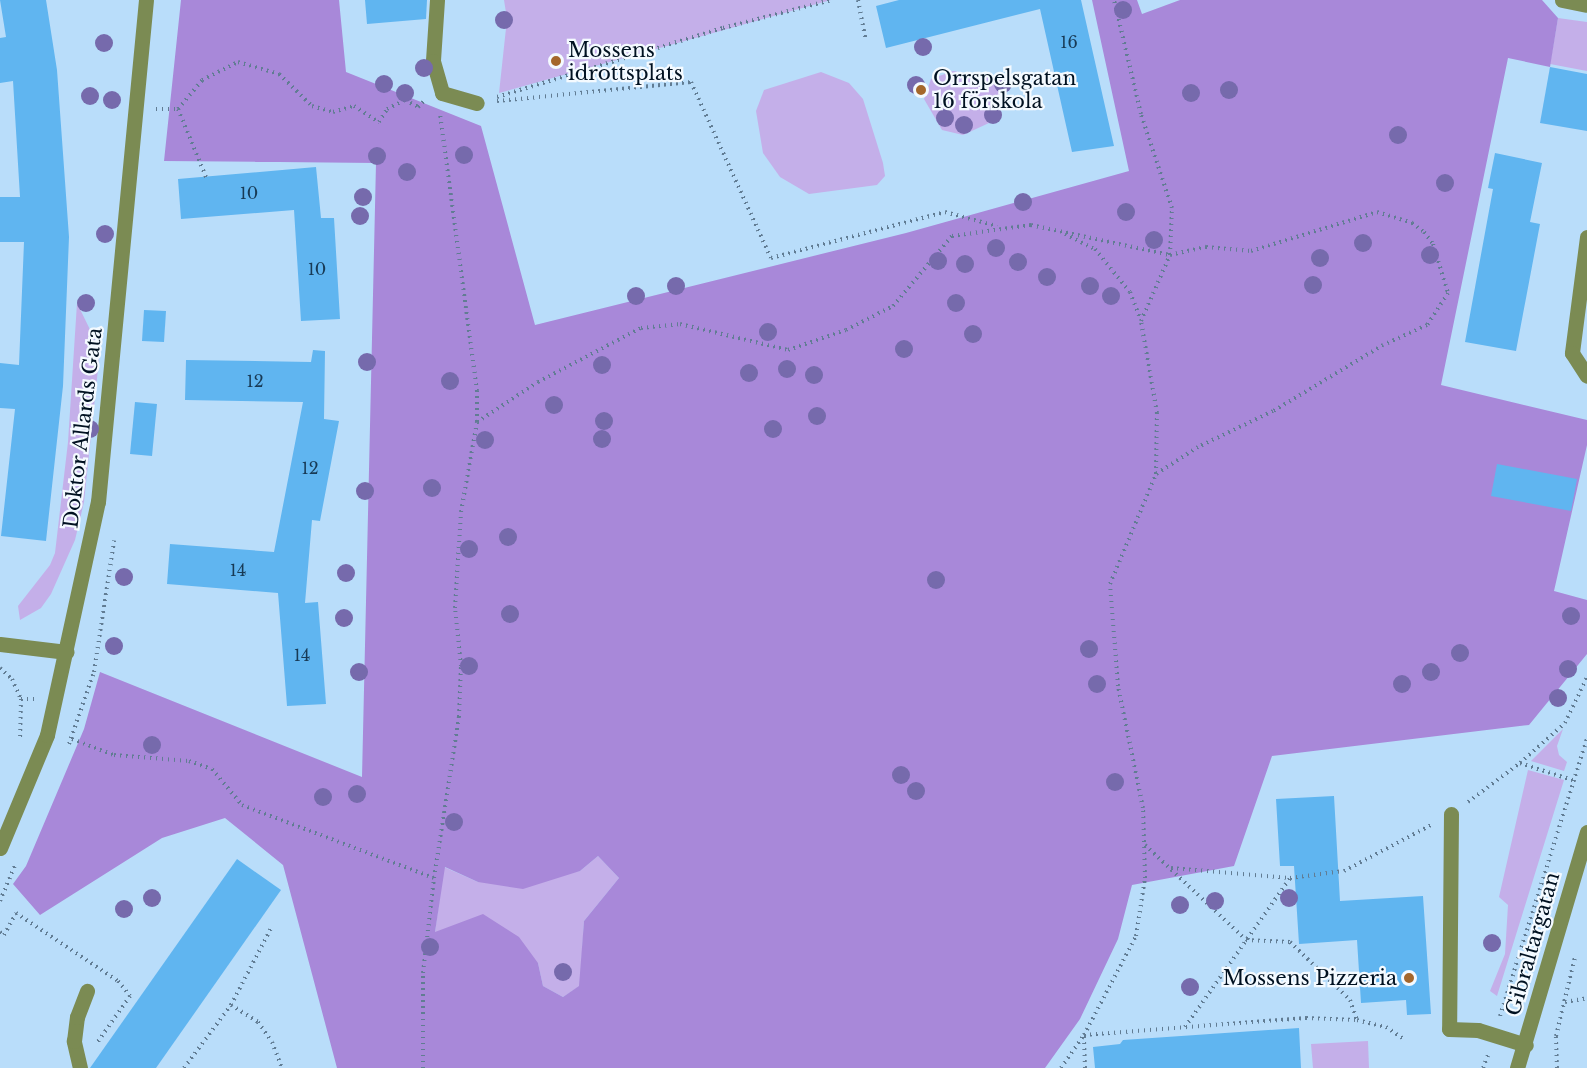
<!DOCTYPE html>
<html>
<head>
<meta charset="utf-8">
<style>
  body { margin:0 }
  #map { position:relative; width:1587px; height:1068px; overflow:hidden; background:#b9ddfa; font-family:"Libre Baskerville",serif }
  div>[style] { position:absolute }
  .green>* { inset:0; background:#c4afe9 }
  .forest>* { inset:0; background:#a888d9 }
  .building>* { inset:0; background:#60b5f0 }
  .path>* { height:4px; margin-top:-2px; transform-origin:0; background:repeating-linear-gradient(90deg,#617c93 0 1.5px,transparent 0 6px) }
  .service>* { height:15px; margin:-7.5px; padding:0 7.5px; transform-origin:7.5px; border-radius:7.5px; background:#7b8b53 }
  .minor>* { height:15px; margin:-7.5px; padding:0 7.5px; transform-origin:7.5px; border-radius:7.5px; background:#7b8b53 }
  .tertiary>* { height:15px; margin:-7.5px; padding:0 7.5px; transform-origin:7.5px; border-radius:7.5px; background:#7b8b53 }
  .trees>* { width:18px; height:18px; margin:-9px; border-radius:50%; background:#766aac }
  .dots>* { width:16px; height:16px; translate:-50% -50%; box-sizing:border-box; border:3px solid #f4faff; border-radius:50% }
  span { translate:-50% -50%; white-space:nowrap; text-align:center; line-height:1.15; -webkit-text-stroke:4.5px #f4faff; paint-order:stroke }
  .number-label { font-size:16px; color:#183a55 }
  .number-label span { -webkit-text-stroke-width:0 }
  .poi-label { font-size:20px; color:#001121 }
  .left { translate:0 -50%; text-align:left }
  .right { translate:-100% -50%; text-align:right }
  .street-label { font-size:20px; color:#001121 }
</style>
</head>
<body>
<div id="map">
  <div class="green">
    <i style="clip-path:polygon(504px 0,831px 0,499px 93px,507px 19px)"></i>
    <i style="clip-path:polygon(1558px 18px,1587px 22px,1587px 71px,1550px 64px)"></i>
    <i style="clip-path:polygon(953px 71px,999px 79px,1005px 97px,989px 123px,963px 135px,942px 130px,924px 99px,931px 79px)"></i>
    <i style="clip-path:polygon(821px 72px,849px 83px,863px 99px,883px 163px,885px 176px,877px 185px,809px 194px,780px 177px,763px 153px,756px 111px,764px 90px)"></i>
    <i style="clip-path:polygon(77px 303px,100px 350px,84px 502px,75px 540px,51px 594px,41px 608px,20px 620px,18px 606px,50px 565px,55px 553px,68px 442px)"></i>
    <i style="clip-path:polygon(1563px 729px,1557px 746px,1559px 755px,1567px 762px,1564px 771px,1531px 761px)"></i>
    <i style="clip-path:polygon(1528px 770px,1564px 780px,1497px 996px,1490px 991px,1505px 954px,1508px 905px,1499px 897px)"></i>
    <i style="clip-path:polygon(598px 856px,619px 878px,584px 921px,580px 986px,563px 997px,543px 986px,538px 963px,435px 932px,444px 867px,478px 882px,580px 871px)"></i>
    <i style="clip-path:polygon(1368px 1041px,1369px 1068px,1313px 1068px,1311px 1044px)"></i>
  </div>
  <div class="forest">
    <i style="clip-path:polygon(evenodd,181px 0,339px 0,346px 72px,481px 126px,535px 325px,906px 233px,1129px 171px,1092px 0,1137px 0,1142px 14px,1180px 0,1542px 0,1558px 18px,1550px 67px,1508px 58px,1441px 385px,1587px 420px,1587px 445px,1554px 591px,1587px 600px,1587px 654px,1529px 725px,1272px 756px,1234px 866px,1132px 885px,1118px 939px,1080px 1019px,1045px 1068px,337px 1068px,283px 865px,225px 818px,162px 838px,40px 915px,13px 884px,26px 866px,84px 729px,100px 672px,362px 777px,376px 163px,164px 161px,181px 0,598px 856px,619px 878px,584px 921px,579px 986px,563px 997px,543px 986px,538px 963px,519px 937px,483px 914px,435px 932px,445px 867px,478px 882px,523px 889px,580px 871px,598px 856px)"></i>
  </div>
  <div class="building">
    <i style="clip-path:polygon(0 0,46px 0,57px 70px,69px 237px,63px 386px,46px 541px,1px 536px,15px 409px,0 408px,0 363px,19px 365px,24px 242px,0 242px,0 197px,20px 197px,13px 81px,0 83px,0 38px,6px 37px)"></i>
    <i style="clip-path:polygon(365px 0,427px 0,426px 19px,367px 24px)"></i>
    <i style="clip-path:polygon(899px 0,1081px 0,1114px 146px,1072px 152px,1040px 9px,886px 48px,876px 6px)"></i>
    <i style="clip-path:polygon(1550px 67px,1587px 74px,1587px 131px,1540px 123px)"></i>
    <i style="clip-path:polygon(1495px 153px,1542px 163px,1530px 222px,1540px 224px,1516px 351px,1465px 342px,1493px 189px,1488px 188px)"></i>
    <i style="clip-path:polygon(316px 167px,321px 218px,334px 218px,340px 319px,301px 321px,294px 210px,181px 219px,178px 179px)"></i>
    <i style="clip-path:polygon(144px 310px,166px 311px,164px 342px,142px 341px)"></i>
    <i style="clip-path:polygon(313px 350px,325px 351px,324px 419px,339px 421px,320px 521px,312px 520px,305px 603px,318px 602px,326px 704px,287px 706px,278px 593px,167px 584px,170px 544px,274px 552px,303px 402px,185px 400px,186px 360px,311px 362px)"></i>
    <i style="clip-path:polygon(135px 402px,157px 404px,152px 456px,130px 454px)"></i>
    <i style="clip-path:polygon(1497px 464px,1577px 479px,1571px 511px,1491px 496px)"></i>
    <i style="clip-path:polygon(1334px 796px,1340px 901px,1423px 896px,1431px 1014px,1407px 1015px,1406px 1000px,1361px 1003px,1357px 940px,1299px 944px,1294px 866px,1280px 866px,1276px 799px)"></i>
    <i style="clip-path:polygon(237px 859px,281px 890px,156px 1068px,90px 1068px)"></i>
    <i style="clip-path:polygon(1299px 1028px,1301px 1068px,1095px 1068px,1093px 1047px,1120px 1044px,1123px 1040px)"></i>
  </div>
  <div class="path">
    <i style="left:858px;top:0;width:38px;rotate:79deg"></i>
    <i style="left:497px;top:97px;width:236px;rotate:-17deg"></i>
    <i style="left:723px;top:28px;width:112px;rotate:-14.5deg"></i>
    <i style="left:497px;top:101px;width:195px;rotate:-5.6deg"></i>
    <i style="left:691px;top:82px;width:193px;rotate:65.6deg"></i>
    <i style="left:771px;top:258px;width:180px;rotate:-14.8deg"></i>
    <i style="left:945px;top:212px;width:54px;rotate:15.1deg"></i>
    <i style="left:156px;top:109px;width:22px"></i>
    <i style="left:178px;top:109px;width:38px;rotate:-50deg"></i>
    <i style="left:202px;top:80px;width:40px;rotate:-26.6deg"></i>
    <i style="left:238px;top:62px;width:43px;rotate:16.3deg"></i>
    <i style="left:279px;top:74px;width:46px;rotate:44.1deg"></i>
    <i style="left:312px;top:106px;width:22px;rotate:16deg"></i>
    <i style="left:333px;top:112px;width:22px;rotate:-16deg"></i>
    <i style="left:354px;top:106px;width:30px;rotate:33deg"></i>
    <i style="left:379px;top:122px;width:15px;rotate:-58deg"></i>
    <i style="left:387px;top:109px;width:20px;rotate:-27deg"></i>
    <i style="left:405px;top:100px;width:15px;rotate:28deg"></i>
    <i style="left:418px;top:107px;width:8px;rotate:-45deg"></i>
    <i style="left:178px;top:109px;width:74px;rotate:67.6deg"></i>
    <i style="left:1065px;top:234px;width:34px;rotate:27deg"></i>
    <i style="left:1095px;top:249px;width:55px;rotate:50.9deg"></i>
    <i style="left:1130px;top:292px;width:30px;rotate:69deg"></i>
    <i style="left:477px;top:422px;width:73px;rotate:-33.3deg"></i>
    <i style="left:538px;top:382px;width:116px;rotate:-27.7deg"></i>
    <i style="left:641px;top:328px;width:39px;rotate:-6deg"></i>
    <i style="left:680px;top:324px;width:111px;rotate:13.5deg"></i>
    <i style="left:788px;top:350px;width:61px;rotate:-19deg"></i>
    <i style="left:846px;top:330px;width:53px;rotate:-27.1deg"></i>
    <i style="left:893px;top:306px;width:92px;rotate:-49.9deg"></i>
    <i style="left:952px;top:236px;width:80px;rotate:-7.9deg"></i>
    <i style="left:1031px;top:225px;width:142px;rotate:12.2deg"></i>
    <i style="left:1170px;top:255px;width:37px;rotate:-13deg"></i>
    <i style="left:1206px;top:247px;width:45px;rotate:5.1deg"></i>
    <i style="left:1251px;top:251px;width:132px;rotate:-17.2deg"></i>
    <i style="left:1377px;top:212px;width:37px;rotate:17deg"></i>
    <i style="left:1412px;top:223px;width:15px;rotate:37deg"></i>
    <i style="left:1424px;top:232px;width:15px;rotate:53deg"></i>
    <i style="left:1433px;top:244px;width:51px;rotate:73deg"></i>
    <i style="left:1448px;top:293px;width:38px;rotate:123deg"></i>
    <i style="left:1427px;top:325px;width:48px;rotate:155.6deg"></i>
    <i style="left:1383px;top:345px;width:128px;rotate:149deg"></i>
    <i style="left:1273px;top:411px;width:83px;rotate:154.4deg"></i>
    <i style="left:1198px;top:447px;width:50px;rotate:147.3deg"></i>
    <i style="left:0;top:668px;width:16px;rotate:43deg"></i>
    <i style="left:12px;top:679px;width:22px;rotate:66deg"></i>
    <i style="left:21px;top:699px;width:40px;rotate:91.4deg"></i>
    <i style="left:21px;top:699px;width:14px"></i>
    <i style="left:72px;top:739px;width:45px;rotate:20.9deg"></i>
    <i style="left:114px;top:755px;width:75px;rotate:4.6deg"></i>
    <i style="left:189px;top:761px;width:24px;rotate:19deg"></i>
    <i style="left:212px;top:769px;width:47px;rotate:50.2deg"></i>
    <i style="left:242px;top:805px;width:205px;rotate:20.8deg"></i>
    <i style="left:69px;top:744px;width:76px;rotate:-70.9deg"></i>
    <i style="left:94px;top:672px;width:133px;rotate:-81.3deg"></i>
    <i style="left:1520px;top:763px;width:58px;rotate:18.1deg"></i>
    <i style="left:1468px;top:802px;width:65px;rotate:-36.9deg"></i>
    <i style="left:1520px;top:763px;width:60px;rotate:-41.6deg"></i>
    <i style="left:1565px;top:723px;width:51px;rotate:-64.4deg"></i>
    <i style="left:1145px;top:845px;width:139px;rotate:43.2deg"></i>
    <i style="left:1246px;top:940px;width:44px;rotate:2.6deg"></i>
    <i style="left:1290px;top:942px;width:83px;rotate:44deg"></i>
    <i style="left:1350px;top:1000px;width:21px;rotate:71deg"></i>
    <i style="left:1171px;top:868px;width:118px;rotate:4.8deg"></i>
    <i style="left:0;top:901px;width:41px;rotate:-67.2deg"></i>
    <i style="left:0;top:932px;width:5px;rotate:37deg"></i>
    <i style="left:4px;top:935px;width:25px;rotate:-61deg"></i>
    <i style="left:16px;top:913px;width:123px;rotate:33.7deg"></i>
    <i style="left:118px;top:981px;width:19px;rotate:51deg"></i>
    <i style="left:130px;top:996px;width:57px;rotate:125.1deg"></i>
    <i style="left:1565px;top:1002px;width:22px;rotate:-10deg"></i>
    <i style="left:231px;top:1005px;width:32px;rotate:32deg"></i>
    <i style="left:258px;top:1022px;width:24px;rotate:55deg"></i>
    <i style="left:272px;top:1042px;width:28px;rotate:69deg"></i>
    <i style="left:1500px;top:1016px;width:290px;rotate:-72.6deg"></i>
    <i style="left:1185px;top:1027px;width:182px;rotate:-54.8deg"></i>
    <i style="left:1290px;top:878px;width:54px;rotate:-7.4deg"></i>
    <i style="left:1344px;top:871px;width:98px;rotate:-27.9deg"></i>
    <i style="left:184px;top:1068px;width:79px;rotate:-53.3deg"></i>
    <i style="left:231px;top:1005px;width:87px;rotate:-62.5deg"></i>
    <i style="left:423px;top:1068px;width:95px;rotate:-90deg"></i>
    <i style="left:423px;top:973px;width:96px;rotate:-83.4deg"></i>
    <i style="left:434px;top:878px;width:163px;rotate:-81.2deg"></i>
    <i style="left:459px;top:717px;width:51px;rotate:-87.8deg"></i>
    <i style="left:461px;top:666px;width:58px;rotate:-95.9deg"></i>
    <i style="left:455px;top:608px;width:96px;rotate:-86.4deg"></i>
    <i style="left:461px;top:512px;width:91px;rotate:-79.9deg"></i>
    <i style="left:477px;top:422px;width:31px;rotate:-90deg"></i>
    <i style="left:477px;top:391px;width:279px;rotate:-97.6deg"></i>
    <i style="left:1061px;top:1068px;width:40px;rotate:-55.1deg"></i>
    <i style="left:1084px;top:1035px;width:223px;rotate:-4.4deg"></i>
    <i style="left:1306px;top:1018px;width:51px;rotate:2.2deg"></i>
    <i style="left:1357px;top:1020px;width:30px;rotate:14deg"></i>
    <i style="left:1386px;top:1027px;width:23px;rotate:34deg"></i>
    <i style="left:1085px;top:1068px;width:33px;rotate:-92deg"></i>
    <i style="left:1084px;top:1035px;width:112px;rotate:-62.3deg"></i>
    <i style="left:1136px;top:936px;width:59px;rotate:-81.2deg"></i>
    <i style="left:1145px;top:878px;width:70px;rotate:-91.6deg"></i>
    <i style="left:1143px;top:808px;width:125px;rotate:-101.6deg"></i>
    <i style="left:1118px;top:686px;width:102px;rotate:-94.5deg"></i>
    <i style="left:1110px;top:584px;width:119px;rotate:-67.3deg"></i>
    <i style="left:1156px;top:474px;width:61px;rotate:-89.1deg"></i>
    <i style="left:1157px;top:413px;width:93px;rotate:-99.9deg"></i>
    <i style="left:1141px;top:321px;width:72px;rotate:-66.3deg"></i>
    <i style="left:1170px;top:255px;width:47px;rotate:-87.6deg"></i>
    <i style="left:1172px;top:208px;width:99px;rotate:-108.3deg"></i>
    <i style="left:1141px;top:114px;width:117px;rotate:-103.3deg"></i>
    <i style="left:1483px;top:1068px;width:14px;rotate:-69deg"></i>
    <i style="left:1557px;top:1068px;width:32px;rotate:-92deg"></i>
    <i style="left:1556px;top:1036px;width:81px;rotate:-76.5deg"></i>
  </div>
  <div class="service">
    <i style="left:437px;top:0;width:61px;rotate:93.8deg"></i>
    <i style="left:433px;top:61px;width:33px;rotate:74deg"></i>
    <i style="left:442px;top:93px;width:36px;rotate:16deg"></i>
    <i style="left:1587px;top:237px;width:117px;rotate:97.4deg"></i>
    <i style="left:1572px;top:353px;width:27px;rotate:57deg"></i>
    <i style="left:1451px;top:814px;width:215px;rotate:90.5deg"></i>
    <i style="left:1449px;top:1029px;width:29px;rotate:2deg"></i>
    <i style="left:1478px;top:1030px;width:50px;rotate:17.4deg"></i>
  </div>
  <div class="minor">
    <i style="left:1562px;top:0;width:25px;rotate:11deg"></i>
    <i style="left:0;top:644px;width:67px;rotate:6.8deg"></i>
    <i style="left:80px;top:1068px;width:28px;rotate:-103deg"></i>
    <i style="left:74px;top:1041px;width:24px;rotate:-83deg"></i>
    <i style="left:77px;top:1017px;width:28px;rotate:-69deg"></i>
  </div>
  <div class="tertiary">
    <i style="left:0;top:848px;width:122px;rotate:-67.4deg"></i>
    <i style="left:47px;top:735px;width:239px;rotate:-77.7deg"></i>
    <i style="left:98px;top:502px;width:504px;rotate:-84.54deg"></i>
    <i style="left:1517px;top:1068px;width:246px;rotate:-73.5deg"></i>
  </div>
  <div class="trees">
    <i style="left:1123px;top:10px"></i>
    <i style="left:504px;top:20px"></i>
    <i style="left:104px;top:43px"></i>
    <i style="left:923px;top:47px"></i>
    <i style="left:424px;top:68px"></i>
    <i style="left:384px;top:84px"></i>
    <i style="left:1003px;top:84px"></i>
    <i style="left:916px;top:85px"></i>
    <i style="left:1229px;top:90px"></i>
    <i style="left:405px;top:93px"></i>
    <i style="left:1191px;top:93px"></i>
    <i style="left:90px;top:96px"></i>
    <i style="left:112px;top:100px"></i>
    <i style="left:993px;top:115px"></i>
    <i style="left:945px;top:118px"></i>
    <i style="left:964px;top:125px"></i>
    <i style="left:1398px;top:135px"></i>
    <i style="left:464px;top:155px"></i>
    <i style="left:377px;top:156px"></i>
    <i style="left:407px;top:172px"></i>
    <i style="left:1445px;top:183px"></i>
    <i style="left:363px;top:197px"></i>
    <i style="left:1023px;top:202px"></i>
    <i style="left:1126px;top:212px"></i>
    <i style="left:360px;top:216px"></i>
    <i style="left:105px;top:234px"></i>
    <i style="left:1154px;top:240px"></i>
    <i style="left:1363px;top:243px"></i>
    <i style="left:996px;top:248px"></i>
    <i style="left:1430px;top:255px"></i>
    <i style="left:1320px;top:258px"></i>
    <i style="left:938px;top:261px"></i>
    <i style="left:1018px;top:262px"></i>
    <i style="left:965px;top:264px"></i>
    <i style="left:1047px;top:277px"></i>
    <i style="left:1313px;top:285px"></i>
    <i style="left:676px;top:286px"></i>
    <i style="left:1090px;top:286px"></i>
    <i style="left:636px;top:296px"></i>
    <i style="left:1111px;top:296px"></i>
    <i style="left:86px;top:303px"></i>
    <i style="left:956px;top:303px"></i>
    <i style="left:768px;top:332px"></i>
    <i style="left:973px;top:334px"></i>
    <i style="left:904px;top:349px"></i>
    <i style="left:367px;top:362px"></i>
    <i style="left:602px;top:365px"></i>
    <i style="left:787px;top:369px"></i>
    <i style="left:749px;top:373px"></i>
    <i style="left:814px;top:375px"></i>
    <i style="left:450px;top:381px"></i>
    <i style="left:554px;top:405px"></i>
    <i style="left:817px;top:416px"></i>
    <i style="left:604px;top:421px"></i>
    <i style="left:90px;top:429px"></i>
    <i style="left:773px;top:429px"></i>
    <i style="left:602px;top:439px"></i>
    <i style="left:485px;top:440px"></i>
    <i style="left:432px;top:488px"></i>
    <i style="left:365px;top:491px"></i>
    <i style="left:508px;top:537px"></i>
    <i style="left:469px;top:549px"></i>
    <i style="left:346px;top:573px"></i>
    <i style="left:124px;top:577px"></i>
    <i style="left:936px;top:580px"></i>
    <i style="left:510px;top:614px"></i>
    <i style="left:1571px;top:616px"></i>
    <i style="left:344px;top:618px"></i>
    <i style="left:114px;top:646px"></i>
    <i style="left:1089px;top:649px"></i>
    <i style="left:1460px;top:653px"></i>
    <i style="left:469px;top:666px"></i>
    <i style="left:1568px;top:669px"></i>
    <i style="left:359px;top:672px"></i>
    <i style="left:1431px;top:672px"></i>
    <i style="left:1097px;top:684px"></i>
    <i style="left:1402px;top:684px"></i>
    <i style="left:1558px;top:698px"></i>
    <i style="left:152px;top:745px"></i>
    <i style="left:901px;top:775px"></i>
    <i style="left:1115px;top:782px"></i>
    <i style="left:916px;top:791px"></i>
    <i style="left:357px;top:794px"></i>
    <i style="left:323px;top:797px"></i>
    <i style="left:454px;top:822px"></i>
    <i style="left:152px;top:898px"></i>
    <i style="left:1289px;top:898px"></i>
    <i style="left:1215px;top:901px"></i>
    <i style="left:1180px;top:905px"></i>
    <i style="left:124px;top:909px"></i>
    <i style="left:1492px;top:943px"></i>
    <i style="left:430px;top:947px"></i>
    <i style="left:563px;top:972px"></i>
    <i style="left:1190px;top:987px"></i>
  </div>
  <div class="dots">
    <i style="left:556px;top:61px;background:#a4672c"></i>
    <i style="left:921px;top:90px;background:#a4672c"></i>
    <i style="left:1409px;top:978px;background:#a4672c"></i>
  </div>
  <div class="number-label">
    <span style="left:1069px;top:42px">16</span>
    <span style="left:249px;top:193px">10</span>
    <span style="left:317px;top:269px">10</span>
    <span style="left:255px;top:381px">12</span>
    <span style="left:310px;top:468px">12</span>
    <span style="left:238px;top:570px">14</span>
    <span style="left:302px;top:655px">14</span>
  </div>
  <div class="poi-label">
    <span class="left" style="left:568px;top:62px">Mossens<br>idrottsplats</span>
    <span class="left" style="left:933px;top:90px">Orrspelsgatan<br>16 förskola</span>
    <span class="right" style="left:1397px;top:978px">Mossens Pizzeria</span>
  </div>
  <div class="street-label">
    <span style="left:83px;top:428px;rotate:-83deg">Doktor Allards Gata</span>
    <span style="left:1533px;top:944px;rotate:-74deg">Gibraltargatan</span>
  </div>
</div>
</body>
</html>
